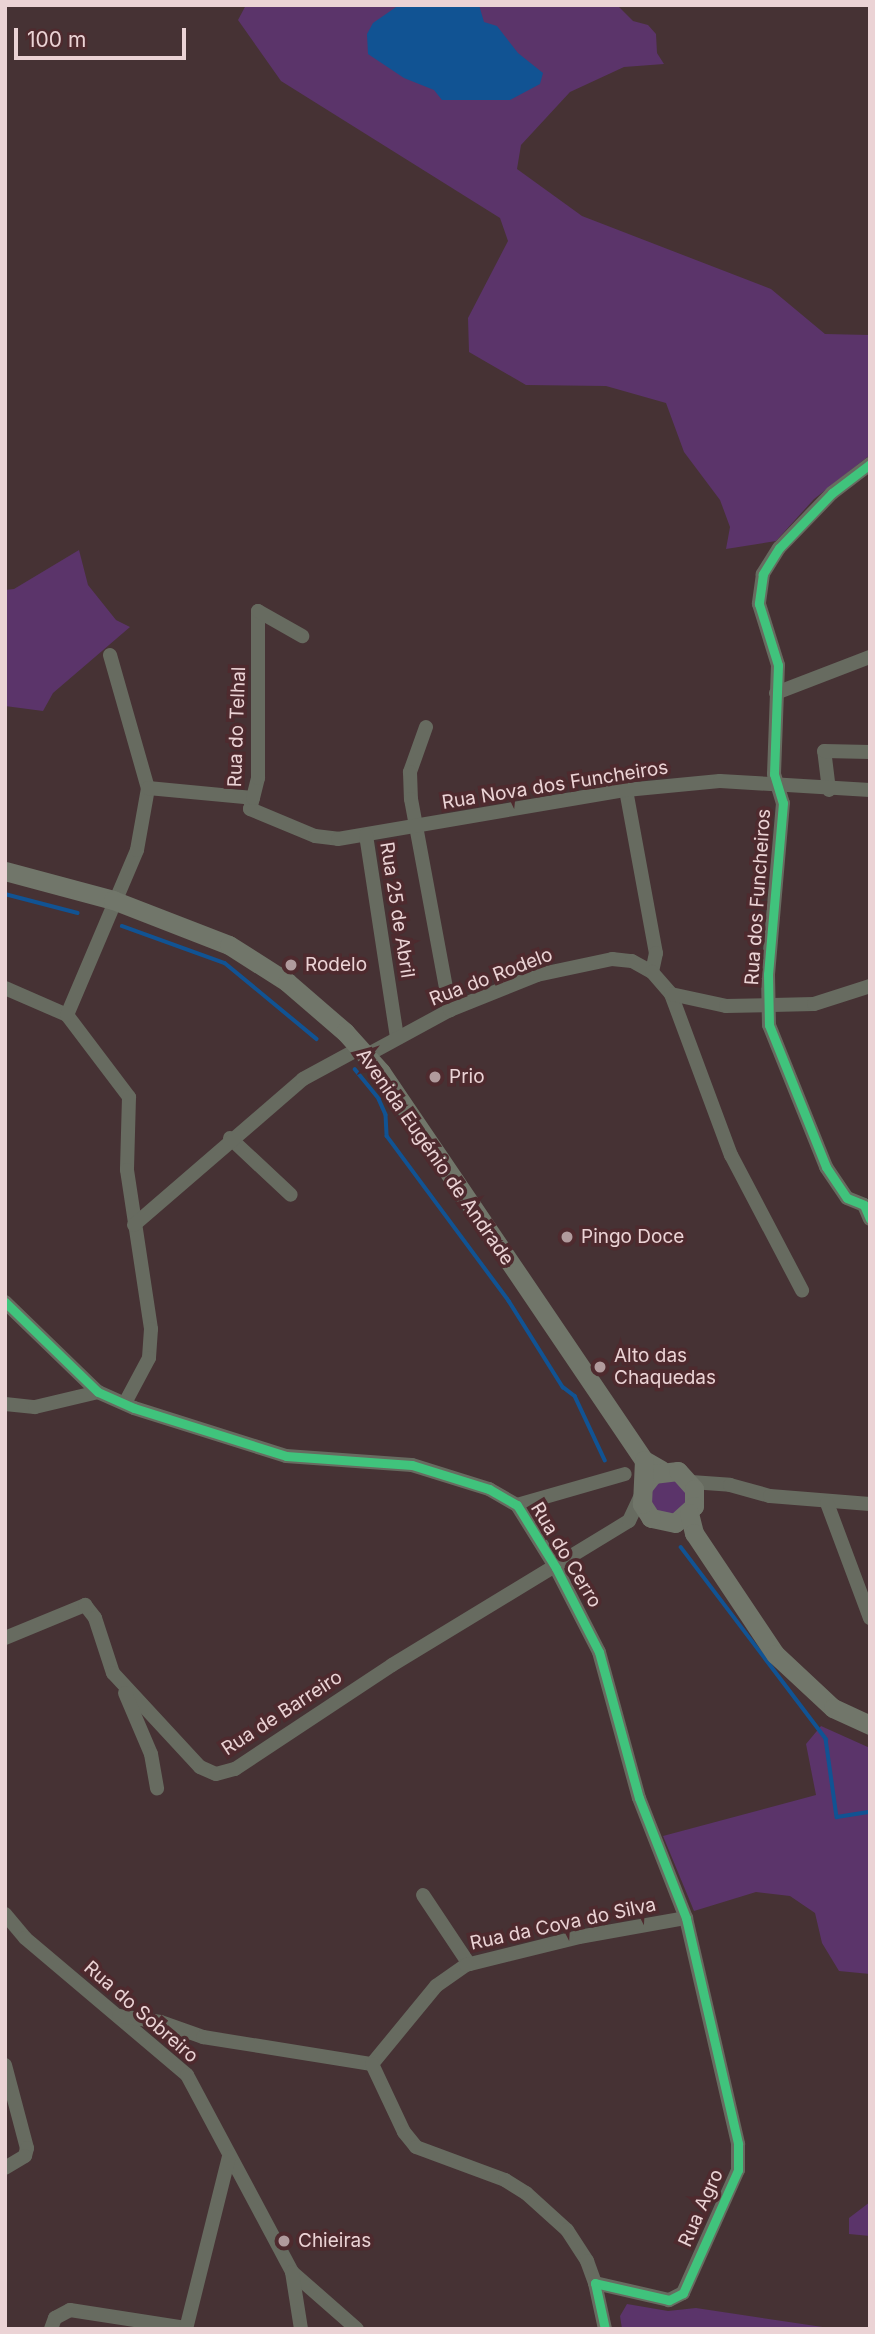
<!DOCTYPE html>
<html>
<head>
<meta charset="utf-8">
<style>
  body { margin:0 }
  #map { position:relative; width:875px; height:2334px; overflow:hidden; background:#463234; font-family:Inter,sans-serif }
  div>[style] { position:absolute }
  .green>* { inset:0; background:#5b346a }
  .water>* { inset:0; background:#115393 }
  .stream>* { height:3.5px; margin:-1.75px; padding:0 1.75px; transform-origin:1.75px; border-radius:1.75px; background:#115393 }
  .street>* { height:14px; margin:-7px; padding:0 7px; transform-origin:7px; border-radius:7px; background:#676b60 }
  .secondary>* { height:19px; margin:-9.5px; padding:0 9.5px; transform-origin:9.5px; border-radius:9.5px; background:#71766a }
  .cycleway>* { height:9px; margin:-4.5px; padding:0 4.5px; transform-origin:4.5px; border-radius:4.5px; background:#40c37c }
  .dots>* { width:19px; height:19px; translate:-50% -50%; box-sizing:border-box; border:4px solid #4e2a2e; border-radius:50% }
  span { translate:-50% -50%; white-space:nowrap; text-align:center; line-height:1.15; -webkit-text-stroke:7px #4e2a2e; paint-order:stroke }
  .street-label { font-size:19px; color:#ebd3d5 }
  .poi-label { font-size:19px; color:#ebd3d5 }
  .left { translate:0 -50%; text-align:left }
  .frame { position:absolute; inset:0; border:7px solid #ebd3d5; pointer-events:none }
  .scale { position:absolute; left:14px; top:28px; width:172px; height:32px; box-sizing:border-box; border:4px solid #ebd3d5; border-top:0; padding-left:9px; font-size:21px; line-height:24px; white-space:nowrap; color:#ebd3d5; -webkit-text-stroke:5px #4e2a2e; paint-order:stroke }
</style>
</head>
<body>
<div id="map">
  <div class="green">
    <i style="clip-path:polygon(246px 5px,617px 5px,633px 21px,648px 25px,656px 34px,657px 53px,664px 64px,624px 67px,570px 92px,521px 145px,517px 169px,582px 216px,771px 289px,825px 334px,870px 335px,870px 455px,814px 499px,776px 541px,726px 549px,730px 527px,720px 500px,684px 452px,666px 403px,606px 386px,526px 385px,469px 352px,468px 318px,508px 241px,500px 218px,281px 81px,238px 20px)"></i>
    <i style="clip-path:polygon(79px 550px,88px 585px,116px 620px,130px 627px,53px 693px,43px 711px,5px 706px,5px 590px,14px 589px)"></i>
    <i style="clip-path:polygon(662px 1477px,685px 1483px,687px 1503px,672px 1515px,659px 1512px,651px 1503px,650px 1491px)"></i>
    <i style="clip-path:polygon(821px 1726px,870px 1748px,870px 1974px,839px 1971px,822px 1943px,815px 1913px,790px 1896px,756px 1892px,694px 1911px,663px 1836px,816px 1795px,806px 1744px)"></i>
    <i style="clip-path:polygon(870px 2202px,870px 2236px,849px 2234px,849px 2218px)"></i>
    <i style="clip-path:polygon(627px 2304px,668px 2311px,696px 2308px,836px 2329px,622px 2329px,620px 2316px)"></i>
  </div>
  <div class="water">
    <i style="clip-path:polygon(399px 5px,479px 5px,484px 22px,497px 26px,518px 53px,543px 73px,540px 84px,510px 100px,442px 100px,434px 90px,404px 78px,368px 54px,367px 34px,373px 23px)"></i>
  </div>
  <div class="stream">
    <i style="left:5px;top:894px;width:75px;rotate:14.6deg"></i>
    <i style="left:122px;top:926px;width:109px;rotate:19.8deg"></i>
    <i style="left:225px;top:963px;width:119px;rotate:39.6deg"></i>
    <i style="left:355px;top:1069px;width:38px;rotate:51deg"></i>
    <i style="left:379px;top:1099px;width:17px;rotate:66deg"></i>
    <i style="left:386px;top:1115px;width:21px;rotate:87deg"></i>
    <i style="left:387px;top:1136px;width:205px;rotate:53.5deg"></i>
    <i style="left:509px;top:1301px;width:102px;rotate:57.9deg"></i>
    <i style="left:563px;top:1387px;width:15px;rotate:37deg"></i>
    <i style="left:575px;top:1396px;width:71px;rotate:64.9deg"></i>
    <i style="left:681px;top:1547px;width:241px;rotate:52.9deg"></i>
    <i style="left:826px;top:1739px;width:79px;rotate:82deg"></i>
    <i style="left:837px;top:1817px;width:33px;rotate:-9deg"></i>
  </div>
  <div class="street">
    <i style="left:870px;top:464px;width:48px;rotate:142.7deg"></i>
    <i style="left:832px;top:493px;width:76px;rotate:133.9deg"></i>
    <i style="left:779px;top:548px;width:31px;rotate:122deg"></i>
    <i style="left:763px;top:574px;width:30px;rotate:98deg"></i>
    <i style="left:759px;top:604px;width:64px;rotate:72.7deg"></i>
    <i style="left:778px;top:665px;width:109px;rotate:92.1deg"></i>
    <i style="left:774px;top:774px;width:30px;rotate:73deg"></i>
    <i style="left:783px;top:803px;width:172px;rotate:95deg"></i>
    <i style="left:768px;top:974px;width:51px;rotate:88.9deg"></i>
    <i style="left:769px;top:1025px;width:153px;rotate:68.1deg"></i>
    <i style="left:826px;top:1167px;width:37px;rotate:56deg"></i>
    <i style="left:847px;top:1198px;width:18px;rotate:22deg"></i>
    <i style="left:864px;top:1205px;width:15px;rotate:67deg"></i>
    <i style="left:110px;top:655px;width:138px;rotate:74.1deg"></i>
    <i style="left:776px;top:693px;width:101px;rotate:-21deg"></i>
    <i style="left:426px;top:727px;width:48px;rotate:109.6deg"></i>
    <i style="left:410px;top:772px;width:27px;rotate:88deg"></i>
    <i style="left:411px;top:799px;width:215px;rotate:79.5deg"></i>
    <i style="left:626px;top:790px;width:166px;rotate:79.6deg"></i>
    <i style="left:656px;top:953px;width:19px;rotate:102deg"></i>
    <i style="left:829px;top:790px;width:39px;rotate:-97deg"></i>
    <i style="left:824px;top:751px;width:46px;rotate:1.2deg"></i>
    <i style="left:253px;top:798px;width:11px;rotate:105deg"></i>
    <i style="left:250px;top:809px;width:70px;rotate:22.6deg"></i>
    <i style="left:315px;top:836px;width:23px;rotate:7deg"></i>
    <i style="left:338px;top:839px;width:292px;rotate:-9.7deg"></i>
    <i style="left:626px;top:790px;width:94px;rotate:-5.5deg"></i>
    <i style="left:720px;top:781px;width:150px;rotate:3.4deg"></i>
    <i style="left:366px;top:835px;width:205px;rotate:81.3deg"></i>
    <i style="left:5px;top:988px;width:68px;rotate:23.5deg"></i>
    <i style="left:67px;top:1015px;width:103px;rotate:52.9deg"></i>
    <i style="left:129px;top:1097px;width:73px;rotate:91.6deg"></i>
    <i style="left:127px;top:1170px;width:161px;rotate:81.4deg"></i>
    <i style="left:151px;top:1329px;width:29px;rotate:94deg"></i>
    <i style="left:149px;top:1358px;width:51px;rotate:118.1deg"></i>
    <i style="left:671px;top:994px;width:172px;rotate:69.6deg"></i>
    <i style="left:731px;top:1155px;width:153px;rotate:62.3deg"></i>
    <i style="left:67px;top:1015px;width:179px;rotate:-67deg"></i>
    <i style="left:137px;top:850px;width:63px;rotate:-79.9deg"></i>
    <i style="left:148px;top:788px;width:105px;rotate:5.4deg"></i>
    <i style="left:253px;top:798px;width:21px;rotate:-76deg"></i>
    <i style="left:258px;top:778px;width:167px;rotate:-90deg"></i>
    <i style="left:258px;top:611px;width:51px;rotate:29.6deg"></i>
    <i style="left:367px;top:1055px;width:94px;rotate:-28.5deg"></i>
    <i style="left:450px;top:1010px;width:94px;rotate:-21.9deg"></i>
    <i style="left:537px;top:975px;width:77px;rotate:-12deg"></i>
    <i style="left:612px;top:959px;width:20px;rotate:6deg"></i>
    <i style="left:632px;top:961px;width:23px;rotate:29deg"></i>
    <i style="left:652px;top:972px;width:29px;rotate:49deg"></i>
    <i style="left:671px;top:994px;width:56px;rotate:12.3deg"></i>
    <i style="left:726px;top:1006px;width:88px;rotate:-1.3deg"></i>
    <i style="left:814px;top:1004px;width:59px;rotate:-17.8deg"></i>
    <i style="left:230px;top:1138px;width:83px;rotate:43.1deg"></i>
    <i style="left:134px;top:1225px;width:223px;rotate:-40.8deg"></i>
    <i style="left:303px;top:1079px;width:65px;rotate:-28.5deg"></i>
    <i style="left:5px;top:1302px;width:129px;rotate:44.1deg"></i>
    <i style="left:98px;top:1392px;width:39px;rotate:24deg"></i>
    <i style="left:134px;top:1408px;width:159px;rotate:17.5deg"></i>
    <i style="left:286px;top:1456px;width:126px;rotate:4.1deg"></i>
    <i style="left:412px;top:1465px;width:81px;rotate:17.3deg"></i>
    <i style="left:489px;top:1489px;width:32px;rotate:30deg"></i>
    <i style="left:517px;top:1505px;width:74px;rotate:58.2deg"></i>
    <i style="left:556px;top:1568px;width:94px;rotate:62.9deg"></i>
    <i style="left:599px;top:1652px;width:151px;rotate:74.7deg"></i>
    <i style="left:639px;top:1798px;width:129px;rotate:68.6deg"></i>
    <i style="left:686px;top:1918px;width:232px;rotate:77deg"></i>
    <i style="left:738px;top:2144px;width:26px;rotate:90deg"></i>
    <i style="left:738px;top:2170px;width:135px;rotate:114.1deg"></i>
    <i style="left:683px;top:2293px;width:16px;rotate:153deg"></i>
    <i style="left:669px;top:2300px;width:76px;rotate:-167.1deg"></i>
    <i style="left:595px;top:2283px;width:47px;rotate:77.7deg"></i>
    <i style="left:5px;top:1404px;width:30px;rotate:6deg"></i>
    <i style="left:35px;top:1407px;width:65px;rotate:-13.4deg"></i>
    <i style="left:691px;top:1482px;width:39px;rotate:4deg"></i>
    <i style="left:730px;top:1485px;width:41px;rotate:15.4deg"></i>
    <i style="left:770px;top:1496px;width:100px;rotate:4.6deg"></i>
    <i style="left:827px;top:1503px;width:123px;rotate:69.5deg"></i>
    <i style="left:517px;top:1505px;width:112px;rotate:-16deg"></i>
    <i style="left:5px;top:1638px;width:87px;rotate:-22.4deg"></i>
    <i style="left:85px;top:1605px;width:16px;rotate:52deg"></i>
    <i style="left:95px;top:1618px;width:58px;rotate:71.9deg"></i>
    <i style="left:113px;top:1673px;width:128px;rotate:47.2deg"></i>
    <i style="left:200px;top:1767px;width:17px;rotate:24deg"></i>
    <i style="left:216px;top:1774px;width:20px;rotate:-15deg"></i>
    <i style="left:235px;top:1769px;width:188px;rotate:-33.5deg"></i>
    <i style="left:392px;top:1665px;width:277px;rotate:-31.3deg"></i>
    <i style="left:629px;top:1521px;width:29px;rotate:-65deg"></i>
    <i style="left:125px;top:1693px;width:66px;rotate:66.9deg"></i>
    <i style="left:151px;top:1754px;width:35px;rotate:80deg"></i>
    <i style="left:423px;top:1895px;width:83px;rotate:56.3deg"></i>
    <i style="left:5px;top:1914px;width:31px;rotate:50deg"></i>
    <i style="left:25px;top:1938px;width:212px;rotate:40.2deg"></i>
    <i style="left:187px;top:2075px;width:223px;rotate:61.9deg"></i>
    <i style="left:292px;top:2272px;width:86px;rotate:41.2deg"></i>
    <i style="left:119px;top:2016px;width:42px;rotate:8.1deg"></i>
    <i style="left:161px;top:2022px;width:45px;rotate:19.7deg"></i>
    <i style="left:203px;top:2037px;width:171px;rotate:9.1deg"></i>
    <i style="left:372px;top:2064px;width:101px;rotate:-50.6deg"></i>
    <i style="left:436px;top:1986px;width:37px;rotate:-35deg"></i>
    <i style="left:466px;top:1965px;width:116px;rotate:-13.9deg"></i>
    <i style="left:579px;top:1937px;width:109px;rotate:-10.1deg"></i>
    <i style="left:372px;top:2064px;width:75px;rotate:64.8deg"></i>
    <i style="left:404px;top:2132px;width:19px;rotate:51deg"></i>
    <i style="left:416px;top:2147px;width:95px;rotate:20.3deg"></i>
    <i style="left:505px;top:2180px;width:25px;rotate:32deg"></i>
    <i style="left:526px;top:2193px;width:55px;rotate:42.1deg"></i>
    <i style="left:567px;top:2230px;width:37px;rotate:57deg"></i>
    <i style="left:587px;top:2261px;width:23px;rotate:70deg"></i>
    <i style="left:5px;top:2065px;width:86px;rotate:75.2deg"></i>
    <i style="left:27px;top:2148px;width:8px;rotate:104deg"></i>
    <i style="left:25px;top:2156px;width:23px;rotate:149deg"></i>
    <i style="left:292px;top:2272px;width:58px;rotate:81deg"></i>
    <i style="left:51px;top:2329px;width:12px;rotate:-70deg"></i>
    <i style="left:55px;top:2318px;width:17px;rotate:-28deg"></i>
    <i style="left:70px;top:2310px;width:117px;rotate:8.8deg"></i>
    <i style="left:186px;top:2329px;width:177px;rotate:-76deg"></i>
  </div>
  <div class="secondary">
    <i style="left:5px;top:871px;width:112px;rotate:15deg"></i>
    <i style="left:113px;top:900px;width:124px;rotate:21.2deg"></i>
    <i style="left:229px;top:945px;width:69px;rotate:32.5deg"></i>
    <i style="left:287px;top:982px;width:77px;rotate:40.8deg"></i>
    <i style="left:345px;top:1032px;width:54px;rotate:48deg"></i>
    <i style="left:381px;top:1072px;width:469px;rotate:55.9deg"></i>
    <i style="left:644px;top:1460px;width:20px;rotate:30deg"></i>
    <i style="left:643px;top:1487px;width:16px;rotate:-52deg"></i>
    <i style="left:653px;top:1474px;width:25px;rotate:-7deg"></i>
    <i style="left:678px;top:1471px;width:24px;rotate:48deg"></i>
    <i style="left:694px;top:1489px;width:17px;rotate:90deg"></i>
    <i style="left:694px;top:1506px;width:25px;rotate:138deg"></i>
    <i style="left:675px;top:1523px;width:25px;rotate:-168deg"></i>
    <i style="left:651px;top:1518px;width:17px;rotate:-123deg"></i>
    <i style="left:642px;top:1504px;width:44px;rotate:-87.4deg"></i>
    <i style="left:689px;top:1513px;width:21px;rotate:76deg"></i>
    <i style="left:694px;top:1533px;width:146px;rotate:56.2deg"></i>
    <i style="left:775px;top:1654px;width:79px;rotate:43deg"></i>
    <i style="left:833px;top:1708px;width:41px;rotate:24.7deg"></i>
  </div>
  <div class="cycleway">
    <i style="left:870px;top:464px;width:48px;rotate:142.7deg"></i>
    <i style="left:832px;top:493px;width:76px;rotate:133.9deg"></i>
    <i style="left:779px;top:548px;width:31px;rotate:122deg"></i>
    <i style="left:763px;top:574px;width:30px;rotate:98deg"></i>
    <i style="left:759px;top:604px;width:64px;rotate:72.7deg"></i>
    <i style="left:778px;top:665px;width:109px;rotate:92.1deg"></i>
    <i style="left:774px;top:774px;width:30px;rotate:73deg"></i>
    <i style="left:783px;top:803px;width:172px;rotate:95deg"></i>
    <i style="left:768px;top:974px;width:51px;rotate:88.9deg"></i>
    <i style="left:769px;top:1025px;width:153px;rotate:68.1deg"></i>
    <i style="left:826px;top:1167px;width:37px;rotate:56deg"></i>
    <i style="left:847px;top:1198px;width:18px;rotate:22deg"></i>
    <i style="left:864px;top:1205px;width:15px;rotate:67deg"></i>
    <i style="left:5px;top:1302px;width:129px;rotate:44.1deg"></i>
    <i style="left:98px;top:1392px;width:39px;rotate:24deg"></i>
    <i style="left:134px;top:1408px;width:159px;rotate:17.5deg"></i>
    <i style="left:286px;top:1456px;width:126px;rotate:4.1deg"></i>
    <i style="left:412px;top:1465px;width:81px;rotate:17.3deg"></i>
    <i style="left:489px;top:1489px;width:32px;rotate:30deg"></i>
    <i style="left:517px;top:1505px;width:74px;rotate:58.2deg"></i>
    <i style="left:556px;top:1568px;width:94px;rotate:62.9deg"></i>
    <i style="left:599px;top:1652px;width:151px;rotate:74.7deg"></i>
    <i style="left:639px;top:1798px;width:129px;rotate:68.6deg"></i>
    <i style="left:686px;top:1918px;width:232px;rotate:77deg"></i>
    <i style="left:738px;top:2144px;width:26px;rotate:90deg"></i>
    <i style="left:738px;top:2170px;width:135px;rotate:114.1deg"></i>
    <i style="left:683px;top:2293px;width:16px;rotate:153deg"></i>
    <i style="left:669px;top:2300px;width:76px;rotate:-167.1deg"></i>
    <i style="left:595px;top:2283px;width:47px;rotate:77.7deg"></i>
  </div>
  <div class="dots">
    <i style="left:291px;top:965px;background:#b19b9d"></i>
    <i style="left:435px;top:1077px;background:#b19b9d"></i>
    <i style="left:567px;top:1237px;background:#b19b9d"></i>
    <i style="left:600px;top:1367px;background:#b19b9d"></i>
    <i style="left:284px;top:2241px;background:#b19b9d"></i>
  </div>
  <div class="street-label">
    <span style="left:237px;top:727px;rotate:-88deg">Rua do Telhal</span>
    <span style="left:555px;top:785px;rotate:-9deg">Rua Nova dos Funcheiros</span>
    <span style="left:758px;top:897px;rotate:-86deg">Rua dos Funcheiros</span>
    <span style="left:397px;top:910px;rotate:81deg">Rua 25 de Abril</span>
    <span style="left:491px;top:977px;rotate:-21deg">Rua do Rodelo</span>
    <span style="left:435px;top:1157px;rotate:55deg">Avenida Eugénio de Andrade</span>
    <span style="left:566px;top:1555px;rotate:59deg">Rua do Cerro</span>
    <span style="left:282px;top:1713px;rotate:-33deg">Rua de Barreiro</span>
    <span style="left:563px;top:1924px;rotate:-12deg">Rua da Cova do Silva</span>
    <span style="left:141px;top:2012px;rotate:41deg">Rua do Sobreiro</span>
    <span style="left:701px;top:2208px;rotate:-66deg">Rua Agro</span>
  </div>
  <div class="poi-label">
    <span class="left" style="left:305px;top:965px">Rodelo</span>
    <span class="left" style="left:449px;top:1077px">Prio</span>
    <span class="left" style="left:581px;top:1237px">Pingo Doce</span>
    <span class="left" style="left:614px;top:1367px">Alto das<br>Chaquedas</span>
    <span class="left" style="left:298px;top:2241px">Chieiras</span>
  </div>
  <div class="frame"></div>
  <div class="scale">100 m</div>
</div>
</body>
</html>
